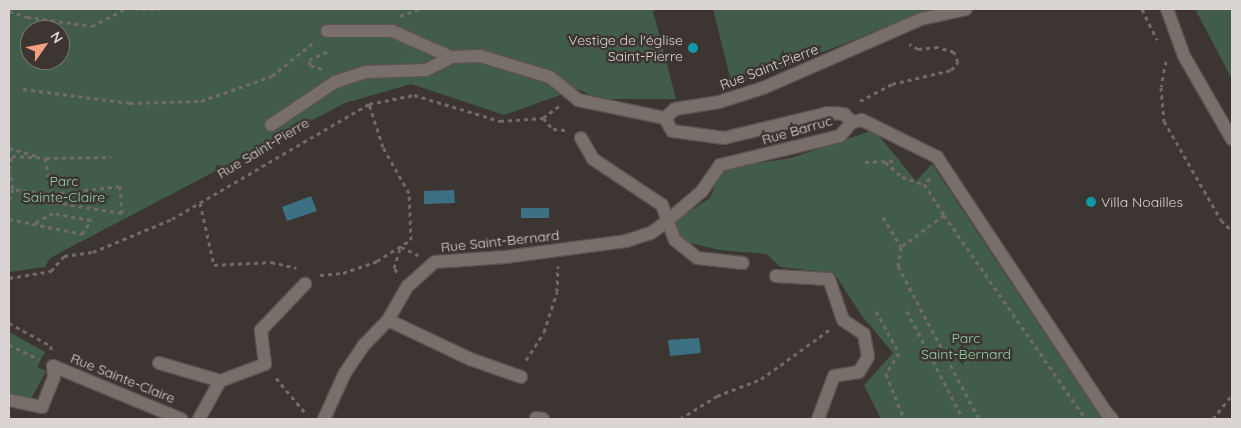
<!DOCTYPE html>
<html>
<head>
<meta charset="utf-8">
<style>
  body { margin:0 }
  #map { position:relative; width:1241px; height:428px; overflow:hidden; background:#3d3531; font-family:Quicksand,sans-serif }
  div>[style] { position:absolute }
  .green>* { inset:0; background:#415d4a }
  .water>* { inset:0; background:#3c7184 }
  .path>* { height:3px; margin-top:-1.5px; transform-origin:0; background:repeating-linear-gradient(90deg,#716a67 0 4px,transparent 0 8px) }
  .roads { filter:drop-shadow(1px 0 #5b5350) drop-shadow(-1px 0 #5b5350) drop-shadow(0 1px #5b5350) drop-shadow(0 -1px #5b5350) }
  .service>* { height:12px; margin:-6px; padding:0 6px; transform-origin:6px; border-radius:6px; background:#786e6a }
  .minor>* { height:12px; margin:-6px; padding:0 6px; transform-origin:6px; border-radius:6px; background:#786e6a }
  .dots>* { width:14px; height:14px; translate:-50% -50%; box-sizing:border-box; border:2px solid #3d3531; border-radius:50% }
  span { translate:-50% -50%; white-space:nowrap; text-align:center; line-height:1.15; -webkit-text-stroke:5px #3d3531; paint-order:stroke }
  .poi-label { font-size:14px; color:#dad4d2 }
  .right { translate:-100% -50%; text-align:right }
  .left { translate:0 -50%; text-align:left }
  .street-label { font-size:14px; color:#dad4d2 }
  .park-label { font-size:14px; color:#8dd1a3 }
  .frame { position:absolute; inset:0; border:10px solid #dad4d2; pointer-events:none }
  .north { position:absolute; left:20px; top:20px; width:50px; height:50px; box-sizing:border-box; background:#3d3531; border:1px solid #7c7571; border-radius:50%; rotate:57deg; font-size:14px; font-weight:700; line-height:20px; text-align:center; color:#dad4d2 }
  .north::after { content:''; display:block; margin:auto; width:18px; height:22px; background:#f3a081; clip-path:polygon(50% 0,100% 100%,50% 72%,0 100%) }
</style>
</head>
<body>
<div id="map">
  <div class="green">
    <i style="clip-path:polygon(evenodd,9px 9px,661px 9px,653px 11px,676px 99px,600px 99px,577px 89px,504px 115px,411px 84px,345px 103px,50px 258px,45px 267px,9px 272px,9px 9px,30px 30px,60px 30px,60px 60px,30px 60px,30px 30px)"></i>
    <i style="clip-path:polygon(713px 9px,933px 9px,759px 77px,732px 85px)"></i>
    <i style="clip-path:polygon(1195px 9px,1232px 9px,1232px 79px)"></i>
    <i style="clip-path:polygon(874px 130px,916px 181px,932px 164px,1102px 419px,881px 419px,864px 385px,893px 353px,862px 316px,834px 273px,781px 267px,766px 254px,720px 250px,681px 241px,673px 222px,710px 198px,722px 169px,791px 158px)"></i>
    <i style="clip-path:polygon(9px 332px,45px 352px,37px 367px,46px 371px,30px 401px,9px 396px)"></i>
  </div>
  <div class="water">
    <i style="clip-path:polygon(454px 190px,455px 203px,424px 204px,424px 191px)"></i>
    <i style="clip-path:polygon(311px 196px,317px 211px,287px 221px,282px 207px)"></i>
    <i style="clip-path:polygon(521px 208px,549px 208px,549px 218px,521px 218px)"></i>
    <i style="clip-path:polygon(699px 338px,701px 353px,670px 356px,668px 340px)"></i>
  </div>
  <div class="path">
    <i style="left:135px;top:9px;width:25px"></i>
    <i style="left:1142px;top:9px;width:34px;rotate:64deg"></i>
    <i style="left:9px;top:11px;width:19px;rotate:18deg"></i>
    <i style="left:27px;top:17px;width:66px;rotate:7.9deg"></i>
    <i style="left:92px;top:26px;width:37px;rotate:-27deg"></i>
    <i style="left:400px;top:16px;width:20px;rotate:-20deg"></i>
    <i style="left:1166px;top:61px;width:26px;rotate:101deg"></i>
    <i style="left:1161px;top:87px;width:34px;rotate:85deg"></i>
    <i style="left:1164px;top:121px;width:114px;rotate:60.1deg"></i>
    <i style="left:1221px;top:220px;width:16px;rotate:45deg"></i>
    <i style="left:322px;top:69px;width:13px;rotate:-162deg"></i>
    <i style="left:310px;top:65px;width:5px;rotate:-101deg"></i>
    <i style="left:309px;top:60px;width:23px;rotate:-25deg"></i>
    <i style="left:23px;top:89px;width:108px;rotate:7.5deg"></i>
    <i style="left:130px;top:103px;width:71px;rotate:-1.6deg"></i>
    <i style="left:201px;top:101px;width:75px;rotate:-19.4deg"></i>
    <i style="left:272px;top:76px;width:55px;rotate:-39.1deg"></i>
    <i style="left:860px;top:101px;width:36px;rotate:-28deg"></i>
    <i style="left:892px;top:84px;width:61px;rotate:-13.3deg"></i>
    <i style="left:951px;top:70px;width:11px;rotate:-49deg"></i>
    <i style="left:958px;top:62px;width:11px;rotate:-112deg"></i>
    <i style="left:954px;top:52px;width:17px;rotate:-163deg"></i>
    <i style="left:938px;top:47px;width:20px;rotate:174deg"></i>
    <i style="left:918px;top:49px;width:10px;rotate:-151deg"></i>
    <i style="left:543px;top:118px;width:15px;rotate:48deg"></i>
    <i style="left:553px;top:129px;width:12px;rotate:5deg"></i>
    <i style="left:9px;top:148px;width:29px;rotate:16deg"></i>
    <i style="left:46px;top:158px;width:65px;rotate:-0.9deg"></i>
    <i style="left:865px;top:162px;width:29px;rotate:-2deg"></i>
    <i style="left:885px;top:162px;width:23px;rotate:41deg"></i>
    <i style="left:902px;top:177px;width:23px;rotate:18deg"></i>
    <i style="left:9px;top:169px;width:13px;rotate:-77deg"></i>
    <i style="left:12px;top:156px;width:33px;rotate:3deg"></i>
    <i style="left:45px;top:158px;width:37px;rotate:79deg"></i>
    <i style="left:52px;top:194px;width:68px;rotate:-6.7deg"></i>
    <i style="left:120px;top:186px;width:27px;rotate:86deg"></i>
    <i style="left:122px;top:213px;width:69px;rotate:-170.8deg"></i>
    <i style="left:54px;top:202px;width:8px;rotate:-104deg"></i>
    <i style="left:52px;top:194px;width:39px;rotate:-173deg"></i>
    <i style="left:9px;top:169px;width:20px;rotate:79deg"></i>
    <i style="left:13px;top:189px;width:13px;rotate:108deg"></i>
    <i style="left:930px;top:178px;width:8px;rotate:135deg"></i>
    <i style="left:924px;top:184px;width:37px;rotate:57deg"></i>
    <i style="left:944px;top:215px;width:54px;rotate:143.3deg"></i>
    <i style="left:901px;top:247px;width:19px;rotate:99deg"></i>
    <i style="left:898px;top:266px;width:173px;rotate:62.1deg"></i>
    <i style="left:200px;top:203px;width:64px;rotate:77.3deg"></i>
    <i style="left:214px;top:265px;width:57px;rotate:-3deg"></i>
    <i style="left:271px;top:262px;width:26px;rotate:13deg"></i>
    <i style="left:944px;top:215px;width:249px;rotate:55.2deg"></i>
    <i style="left:883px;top:217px;width:35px;rotate:59deg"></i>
    <i style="left:9px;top:219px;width:75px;rotate:11.6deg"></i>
    <i style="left:82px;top:234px;width:17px;rotate:-57deg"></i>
    <i style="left:91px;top:220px;width:39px;rotate:-170deg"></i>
    <i style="left:53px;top:213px;width:21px;rotate:151deg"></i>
    <i style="left:401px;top:247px;width:19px;rotate:25deg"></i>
    <i style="left:397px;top:272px;width:5px;rotate:-127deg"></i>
    <i style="left:394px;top:268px;width:21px;rotate:-73deg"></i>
    <i style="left:320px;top:275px;width:23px;rotate:-5deg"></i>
    <i style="left:343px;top:273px;width:36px;rotate:-19deg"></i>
    <i style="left:377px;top:261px;width:40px;rotate:-32deg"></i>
    <i style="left:411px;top:240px;width:47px;rotate:-92.4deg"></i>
    <i style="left:409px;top:193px;width:53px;rotate:-119.5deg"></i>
    <i style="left:383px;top:147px;width:45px;rotate:-108deg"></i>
    <i style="left:9px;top:278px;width:43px;rotate:-9.5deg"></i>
    <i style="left:51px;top:271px;width:20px;rotate:-49deg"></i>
    <i style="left:64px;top:256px;width:29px;rotate:-8deg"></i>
    <i style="left:93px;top:252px;width:86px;rotate:-22.7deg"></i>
    <i style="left:172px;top:219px;width:228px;rotate:-30.3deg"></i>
    <i style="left:369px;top:104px;width:46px;rotate:-11.3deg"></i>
    <i style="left:414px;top:95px;width:90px;rotate:16.8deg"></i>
    <i style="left:500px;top:121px;width:43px;rotate:-4deg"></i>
    <i style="left:543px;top:118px;width:20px;rotate:-37deg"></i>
    <i style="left:876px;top:311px;width:48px;rotate:61.3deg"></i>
    <i style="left:899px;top:353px;width:25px;rotate:122deg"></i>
    <i style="left:886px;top:374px;width:48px;rotate:68.2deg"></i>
    <i style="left:907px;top:311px;width:122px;rotate:62.6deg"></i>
    <i style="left:9px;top:323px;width:48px;rotate:28.7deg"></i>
    <i style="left:51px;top:346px;width:4px;rotate:90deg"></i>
    <i style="left:9px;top:345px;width:33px;rotate:25deg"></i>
    <i style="left:526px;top:360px;width:33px;rotate:-57deg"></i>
    <i style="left:544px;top:332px;width:42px;rotate:-72deg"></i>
    <i style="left:557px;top:292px;width:26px;rotate:-88deg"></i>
    <i style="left:276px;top:378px;width:48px;rotate:50deg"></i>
    <i style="left:680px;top:419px;width:44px;rotate:-31.9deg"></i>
    <i style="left:717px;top:396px;width:47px;rotate:-21.1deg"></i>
    <i style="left:761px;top:379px;width:84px;rotate:-35.8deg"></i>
    <i style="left:1213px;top:419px;width:31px;rotate:-52deg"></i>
  </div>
  <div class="roads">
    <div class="service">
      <i style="left:327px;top:31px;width:65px"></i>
      <i style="left:392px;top:31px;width:64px;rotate:23.8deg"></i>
      <i style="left:451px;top:57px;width:29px;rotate:-2deg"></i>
      <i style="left:480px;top:56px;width:73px;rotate:16.7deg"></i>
      <i style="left:550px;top:77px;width:36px;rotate:39deg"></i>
      <i style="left:578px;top:100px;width:89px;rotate:11.7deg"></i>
      <i style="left:852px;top:122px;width:10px;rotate:-11deg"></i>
      <i style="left:862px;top:120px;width:84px;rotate:26.3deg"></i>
      <i style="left:937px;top:157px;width:305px;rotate:56.5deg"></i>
      <i style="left:271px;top:125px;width:77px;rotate:-33.9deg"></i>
      <i style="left:335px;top:82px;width:33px;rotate:-18deg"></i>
      <i style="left:366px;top:72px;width:60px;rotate:-1.9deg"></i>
      <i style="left:426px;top:70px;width:28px;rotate:-27deg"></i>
      <i style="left:581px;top:138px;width:24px;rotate:60deg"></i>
      <i style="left:593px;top:159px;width:83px;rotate:33.7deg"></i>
      <i style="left:662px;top:205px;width:37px;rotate:70deg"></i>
      <i style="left:675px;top:240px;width:28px;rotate:39deg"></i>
      <i style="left:697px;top:258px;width:46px;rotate:6.2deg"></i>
      <i style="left:776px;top:276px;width:53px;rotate:3.2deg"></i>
      <i style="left:829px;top:279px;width:43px;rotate:71.1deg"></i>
      <i style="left:843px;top:320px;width:25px;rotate:34deg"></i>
      <i style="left:864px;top:334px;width:23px;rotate:80deg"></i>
      <i style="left:868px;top:357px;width:17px;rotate:121deg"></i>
      <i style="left:859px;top:372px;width:25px;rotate:171deg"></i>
      <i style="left:834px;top:376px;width:46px;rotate:110.4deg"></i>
      <i style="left:388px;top:320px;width:91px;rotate:25.4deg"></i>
      <i style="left:470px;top:359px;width:54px;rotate:19.4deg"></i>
      <i style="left:159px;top:363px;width:64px;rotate:16.4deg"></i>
      <i style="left:53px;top:366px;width:139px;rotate:22.5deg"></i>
      <i style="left:9px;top:400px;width:34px;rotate:12deg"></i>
      <i style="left:42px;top:407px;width:32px;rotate:-68deg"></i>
      <i style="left:54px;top:377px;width:11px;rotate:-95deg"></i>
      <i style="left:536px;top:418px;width:7px;rotate:8deg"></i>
      <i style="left:199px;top:419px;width:43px;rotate:-61.1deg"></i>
      <i style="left:220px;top:381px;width:48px;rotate:-20.7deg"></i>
      <i style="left:265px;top:364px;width:34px;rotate:-97deg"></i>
      <i style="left:261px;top:330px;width:64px;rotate:-46.3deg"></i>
      <i style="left:324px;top:419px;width:51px;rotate:-65.5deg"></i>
      <i style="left:345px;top:373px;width:34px;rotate:-56deg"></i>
      <i style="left:364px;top:345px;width:35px;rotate:-46deg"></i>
      <i style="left:388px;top:320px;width:39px;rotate:-60deg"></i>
      <i style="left:408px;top:286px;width:36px;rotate:-42deg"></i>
      <i style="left:435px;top:262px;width:70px;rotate:-4.1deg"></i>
      <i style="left:505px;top:257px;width:122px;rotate:-7.5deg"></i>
      <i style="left:626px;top:241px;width:26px;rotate:-18deg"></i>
      <i style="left:651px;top:233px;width:19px;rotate:-36deg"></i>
    </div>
    <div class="minor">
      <i style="left:1167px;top:9px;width:50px;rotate:70.1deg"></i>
      <i style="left:1184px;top:56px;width:96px;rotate:60deg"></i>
      <i style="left:666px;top:222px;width:48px;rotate:-40.7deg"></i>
      <i style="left:702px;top:191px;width:32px;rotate:-55deg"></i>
      <i style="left:720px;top:165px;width:123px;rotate:-13.6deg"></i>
      <i style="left:840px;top:136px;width:18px;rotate:-49deg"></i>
      <i style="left:852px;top:122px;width:11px;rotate:-135deg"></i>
      <i style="left:844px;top:114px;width:16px;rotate:-176deg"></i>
      <i style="left:828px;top:113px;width:107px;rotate:166.5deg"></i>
      <i style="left:724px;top:138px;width:52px;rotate:-172.3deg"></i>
      <i style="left:672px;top:131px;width:15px;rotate:-118deg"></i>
      <i style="left:665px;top:118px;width:13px;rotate:-42deg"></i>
      <i style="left:675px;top:109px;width:45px;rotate:-9deg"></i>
      <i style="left:719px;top:102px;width:46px;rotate:-17.7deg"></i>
      <i style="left:763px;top:88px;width:172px;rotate:-23.6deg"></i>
      <i style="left:921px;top:19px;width:46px;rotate:-12.5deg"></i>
      <i style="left:1105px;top:411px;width:11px;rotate:49deg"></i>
    </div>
  </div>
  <div class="dots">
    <i style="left:693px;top:48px;background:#0f9aa8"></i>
    <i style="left:1091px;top:202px;background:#0f9aa8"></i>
  </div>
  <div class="poi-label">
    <span class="right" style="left:683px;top:48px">Vestige de l'église<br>Saint-Pierre</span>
    <span class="left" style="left:1101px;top:202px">Villa Noailles</span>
  </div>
  <div class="street-label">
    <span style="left:769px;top:67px;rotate:-21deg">Rue Saint-Pierre</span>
    <span style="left:797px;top:130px;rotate:-16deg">Rue Barruc</span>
    <span style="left:263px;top:148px;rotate:-31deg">Rue Saint-Pierre</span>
    <span style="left:500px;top:241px;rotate:-6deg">Rue Saint-Bernard</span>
    <span style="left:123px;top:378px;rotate:22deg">Rue Sainte-Claire</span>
  </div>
  <div class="park-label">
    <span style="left:64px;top:189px">Parc<br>Sainte-Claire</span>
    <span style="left:966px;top:346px">Parc<br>Saint-Bernard</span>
  </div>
  <div class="frame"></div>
  <div class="north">N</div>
</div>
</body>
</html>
